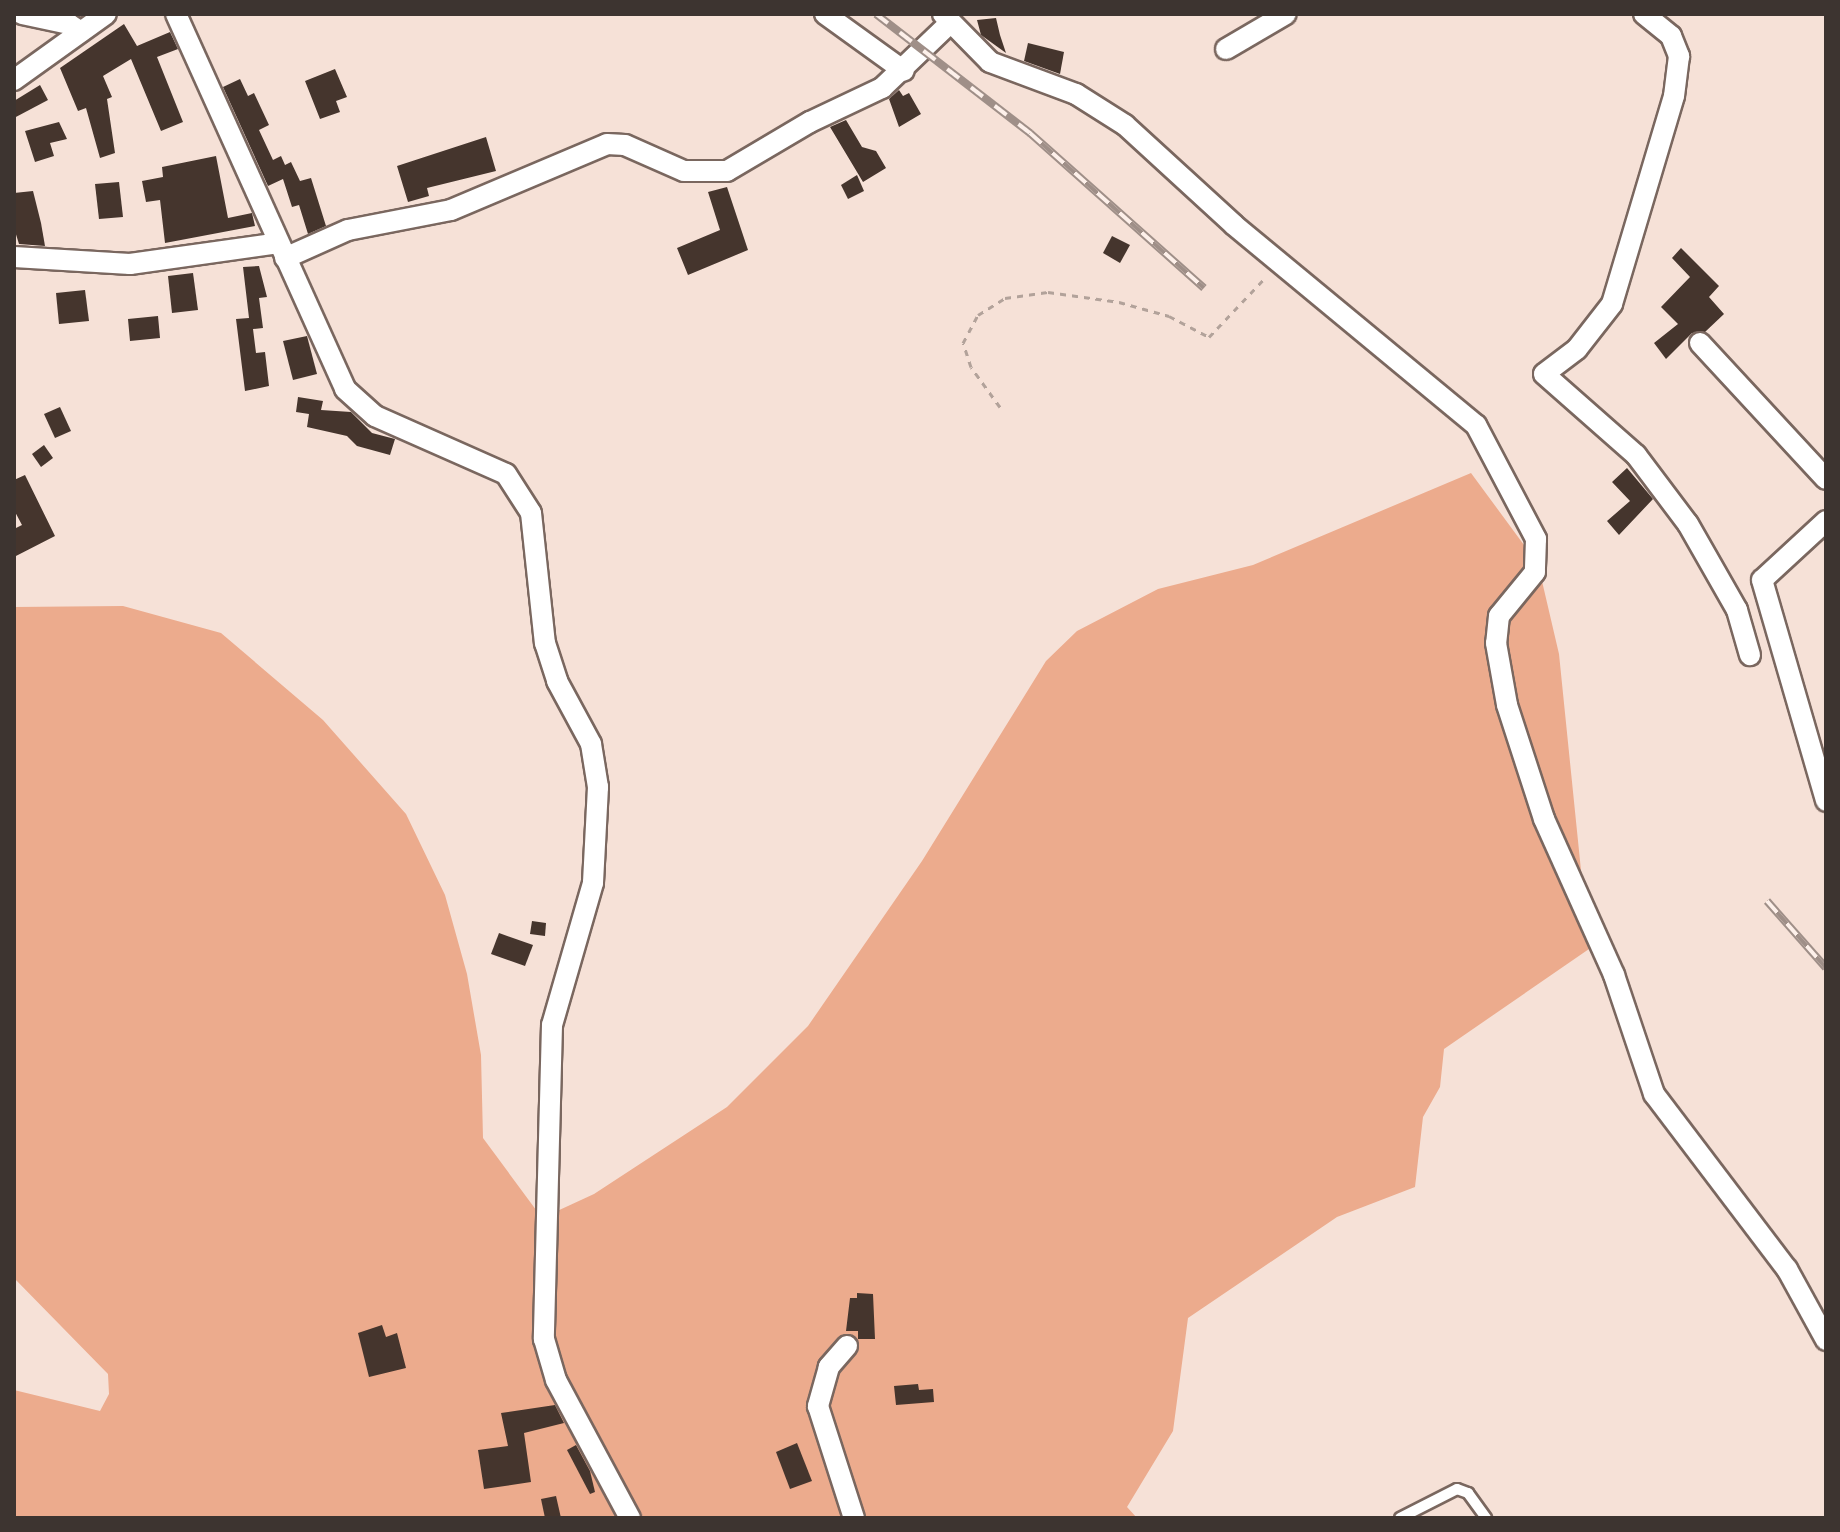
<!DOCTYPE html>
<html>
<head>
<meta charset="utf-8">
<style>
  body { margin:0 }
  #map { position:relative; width:1840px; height:1532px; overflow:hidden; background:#f6e1d7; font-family:"Titillium Web",sans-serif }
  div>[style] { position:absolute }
  .green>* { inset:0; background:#ecab8d }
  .building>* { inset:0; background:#45352d }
  .path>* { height:3px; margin-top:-1.5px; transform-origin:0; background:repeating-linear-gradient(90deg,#b2a29a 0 6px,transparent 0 12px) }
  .roads { filter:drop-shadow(2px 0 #7a675f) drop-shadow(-2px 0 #7a675f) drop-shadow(0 2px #7a675f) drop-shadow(0 -2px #7a675f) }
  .lane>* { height:10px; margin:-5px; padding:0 5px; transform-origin:5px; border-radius:5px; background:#fff }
  .street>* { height:20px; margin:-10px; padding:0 10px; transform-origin:10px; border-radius:10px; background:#fff }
  .rail>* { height:8px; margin-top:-4px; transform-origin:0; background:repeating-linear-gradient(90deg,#fdf0ea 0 15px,#9f8f88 0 30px); box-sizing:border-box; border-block:2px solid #9f8f88 }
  span { translate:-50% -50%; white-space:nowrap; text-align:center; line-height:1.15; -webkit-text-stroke:8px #fdf0ea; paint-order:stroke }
  .frame { position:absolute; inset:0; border:16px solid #3d3430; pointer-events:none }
</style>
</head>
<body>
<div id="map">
  <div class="green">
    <i style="clip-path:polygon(1471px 473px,1538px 564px,1559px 654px,1589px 949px,1444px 1049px,1440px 1087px,1423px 1117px,1415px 1187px,1337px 1217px,1188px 1318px,1173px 1431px,1127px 1507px,1137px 1518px,14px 1518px,14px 1390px,100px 1411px,109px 1394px,108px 1374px,14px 1278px,14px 607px,123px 606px,221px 633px,323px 720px,406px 814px,445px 895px,467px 974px,481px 1055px,483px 1138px,542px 1218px,594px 1194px,727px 1107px,808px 1026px,922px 861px,1046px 661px,1077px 631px,1158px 589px,1253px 565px)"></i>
  </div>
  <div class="building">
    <i style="clip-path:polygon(996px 18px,1000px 35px,1006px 53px,981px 35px,977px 20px)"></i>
    <i style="clip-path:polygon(124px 24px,137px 46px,170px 32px,178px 49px,157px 57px,183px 122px,161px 131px,131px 59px,103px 76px,112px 97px,107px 99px,115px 153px,100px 158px,86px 108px,78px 111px,60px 68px)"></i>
    <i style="clip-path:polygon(1028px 43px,1064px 52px,1060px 74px,1024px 61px)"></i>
    <i style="clip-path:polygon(335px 69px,347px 97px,336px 101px,340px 112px,320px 119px,305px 81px)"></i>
    <i style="clip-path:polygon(240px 79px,248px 96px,254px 93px,269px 125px,259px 130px,273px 160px,281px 156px,285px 165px,291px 162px,300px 181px,311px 178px,326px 226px,308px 234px,299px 205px,292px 207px,283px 179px,268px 186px,223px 87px)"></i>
    <i style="clip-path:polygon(40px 85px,48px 100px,14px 118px,14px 101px)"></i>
    <i style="clip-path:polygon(899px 90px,903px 96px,909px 93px,921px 114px,899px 127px,889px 99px)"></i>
    <i style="clip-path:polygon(846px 120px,862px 147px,876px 151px,886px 168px,863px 182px,830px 127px)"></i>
    <i style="clip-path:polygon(59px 122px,67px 139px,50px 143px,54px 156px,35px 162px,25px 131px)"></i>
    <i style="clip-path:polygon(486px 137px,496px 171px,427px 188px,429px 196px,408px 202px,397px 166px)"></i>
    <i style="clip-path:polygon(216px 156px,228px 218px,252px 213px,255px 226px,165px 243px,160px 200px,146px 202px,142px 181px,163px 177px,162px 167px)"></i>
    <i style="clip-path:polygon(857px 175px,864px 191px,848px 199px,841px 185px)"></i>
    <i style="clip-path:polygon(119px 182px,123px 217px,99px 219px,95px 184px)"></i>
    <i style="clip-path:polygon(727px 187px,748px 250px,688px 275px,677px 248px,720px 230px,708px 192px)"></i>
    <i style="clip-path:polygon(33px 191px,41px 223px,45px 246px,19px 244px,14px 228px,14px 193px)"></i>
    <i style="clip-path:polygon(1112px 236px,1130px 245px,1120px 263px,1103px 253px)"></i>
    <i style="clip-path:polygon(1681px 248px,1719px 286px,1709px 297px,1724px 314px,1705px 332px,1692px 333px,1666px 359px,1654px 343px,1678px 324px,1661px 307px,1690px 277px,1672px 258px)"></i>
    <i style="clip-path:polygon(259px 266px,267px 297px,259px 298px,263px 328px,253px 329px,256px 353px,265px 352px,269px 386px,245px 391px,236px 319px,249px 318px,243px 267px)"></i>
    <i style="clip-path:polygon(193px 273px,198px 310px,172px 313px,168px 276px)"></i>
    <i style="clip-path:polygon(85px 290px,89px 321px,59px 324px,56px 293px)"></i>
    <i style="clip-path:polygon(158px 316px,160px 338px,130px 341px,128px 319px)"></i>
    <i style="clip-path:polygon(307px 336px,317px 374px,293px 380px,283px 341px)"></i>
    <i style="clip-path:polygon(298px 397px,323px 401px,321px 410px,351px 412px,372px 433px,395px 439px,390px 455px,357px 446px,347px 436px,307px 427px,309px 414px,296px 412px)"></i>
    <i style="clip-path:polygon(60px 407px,71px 431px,55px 438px,44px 414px)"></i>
    <i style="clip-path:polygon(44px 445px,53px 458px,41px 467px,32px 454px)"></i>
    <i style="clip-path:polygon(1627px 468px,1653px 499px,1619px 535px,1607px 521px,1630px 501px,1612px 482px)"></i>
    <i style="clip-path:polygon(25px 475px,55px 536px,14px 557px,14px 529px,22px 525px,14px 510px,14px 480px)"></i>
    <i style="clip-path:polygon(532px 921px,546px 923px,545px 936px,530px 934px)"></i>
    <i style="clip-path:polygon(499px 933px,533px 945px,525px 966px,491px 954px)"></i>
    <i style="clip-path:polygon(857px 1293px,873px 1294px,875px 1339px,858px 1339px,858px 1331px,846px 1331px,850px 1298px,857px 1298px)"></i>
    <i style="clip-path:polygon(382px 1325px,386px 1337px,397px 1333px,406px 1368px,369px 1377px,358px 1333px)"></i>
    <i style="clip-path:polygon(918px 1384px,919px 1390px,933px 1389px,934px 1402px,896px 1405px,894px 1386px)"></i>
    <i style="clip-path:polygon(555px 1405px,564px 1423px,524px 1433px,531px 1482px,484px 1489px,478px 1450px,508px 1446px,501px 1413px)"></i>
    <i style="clip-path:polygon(797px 1443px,812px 1481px,790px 1489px,776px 1452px)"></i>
    <i style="clip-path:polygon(576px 1445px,590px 1471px,595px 1492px,590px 1494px,567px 1450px)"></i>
    <i style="clip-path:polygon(556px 1496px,561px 1518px,545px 1518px,541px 1499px)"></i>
  </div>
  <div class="path">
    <i style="left:1000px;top:407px;width:49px;rotate:-125.9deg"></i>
    <i style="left:971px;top:367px;width:25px;rotate:-108deg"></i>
    <i style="left:963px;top:343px;width:32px;rotate:-62deg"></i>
    <i style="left:978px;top:315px;width:32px;rotate:-32deg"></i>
    <i style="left:1005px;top:298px;width:43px;rotate:-7.9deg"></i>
    <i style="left:1048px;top:292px;width:72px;rotate:8deg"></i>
    <i style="left:1119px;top:302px;width:52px;rotate:15.6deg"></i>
    <i style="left:1169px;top:316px;width:45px;rotate:27.7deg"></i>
    <i style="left:1209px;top:337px;width:83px;rotate:-46.5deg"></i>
  </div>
  <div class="roads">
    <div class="lane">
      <i style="left:1400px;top:1518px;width:64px;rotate:-27deg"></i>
      <i style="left:1457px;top:1489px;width:12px;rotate:20deg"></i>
      <i style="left:1468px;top:1493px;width:31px;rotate:54deg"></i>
    </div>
    <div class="street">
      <i style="left:22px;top:14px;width:48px;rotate:12deg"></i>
      <i style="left:69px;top:24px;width:14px;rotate:34deg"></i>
      <i style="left:176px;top:14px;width:411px;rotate:65.7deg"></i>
      <i style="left:345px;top:389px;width:40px;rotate:42deg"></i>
      <i style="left:375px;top:416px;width:143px;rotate:23.9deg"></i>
      <i style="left:506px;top:474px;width:46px;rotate:57.3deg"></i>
      <i style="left:531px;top:513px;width:131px;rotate:83.9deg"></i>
      <i style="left:545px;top:643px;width:40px;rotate:72deg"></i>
      <i style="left:557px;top:681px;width:72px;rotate:61.6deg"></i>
      <i style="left:591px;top:744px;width:44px;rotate:80.8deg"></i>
      <i style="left:598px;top:787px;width:96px;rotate:93deg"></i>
      <i style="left:593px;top:883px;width:148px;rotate:106.1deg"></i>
      <i style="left:552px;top:1025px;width:314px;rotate:91.5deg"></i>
      <i style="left:544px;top:1339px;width:43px;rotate:73.7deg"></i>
      <i style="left:556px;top:1380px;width:157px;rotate:61.8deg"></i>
      <i style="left:825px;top:14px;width:97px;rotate:35.8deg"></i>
      <i style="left:943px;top:14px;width:67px;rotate:45.6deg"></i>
      <i style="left:990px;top:62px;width:92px;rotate:20.4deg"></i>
      <i style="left:1076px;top:94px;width:58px;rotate:32.3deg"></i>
      <i style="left:1125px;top:125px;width:148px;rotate:42.5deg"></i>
      <i style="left:1234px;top:225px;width:314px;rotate:39.6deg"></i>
      <i style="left:1476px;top:425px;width:129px;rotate:62.2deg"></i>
      <i style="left:1536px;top:539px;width:33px;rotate:92deg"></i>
      <i style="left:1535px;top:572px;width:57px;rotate:129.3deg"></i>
      <i style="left:1499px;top:616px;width:27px;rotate:96deg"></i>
      <i style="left:1496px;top:643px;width:63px;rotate:79.9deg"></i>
      <i style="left:1507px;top:705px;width:120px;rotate:72deg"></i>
      <i style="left:1544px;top:819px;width:171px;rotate:65.8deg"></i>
      <i style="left:1614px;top:975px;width:126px;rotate:71.4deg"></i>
      <i style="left:1654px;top:1094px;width:220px;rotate:52.8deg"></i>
      <i style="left:1787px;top:1269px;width:81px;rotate:61.2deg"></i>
      <i style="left:1644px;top:14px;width:35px;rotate:39deg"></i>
      <i style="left:1671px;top:36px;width:22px;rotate:68deg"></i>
      <i style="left:1679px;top:56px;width:40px;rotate:97.1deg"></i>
      <i style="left:1674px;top:96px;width:217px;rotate:106.6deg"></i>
      <i style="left:1612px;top:304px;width:57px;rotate:127.9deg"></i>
      <i style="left:1577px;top:349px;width:41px;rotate:142.9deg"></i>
      <i style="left:1544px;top:374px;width:123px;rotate:41.4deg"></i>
      <i style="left:1636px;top:455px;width:86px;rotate:53deg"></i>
      <i style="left:1688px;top:524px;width:99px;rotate:60.3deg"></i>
      <i style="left:1737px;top:610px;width:47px;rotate:73.9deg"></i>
      <i style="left:1226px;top:49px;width:69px;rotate:-30.3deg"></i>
      <i style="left:14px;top:80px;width:113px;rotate:-35.7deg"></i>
      <i style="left:14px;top:257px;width:116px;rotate:3.5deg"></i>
      <i style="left:130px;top:264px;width:150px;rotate:-8deg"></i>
      <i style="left:285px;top:258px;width:69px;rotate:-24deg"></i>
      <i style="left:348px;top:230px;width:105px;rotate:-11deg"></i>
      <i style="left:451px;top:210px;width:169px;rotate:-22.9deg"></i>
      <i style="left:607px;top:144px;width:18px;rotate:3deg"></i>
      <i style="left:625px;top:145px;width:64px;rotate:23.8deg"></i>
      <i style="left:684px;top:171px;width:43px"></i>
      <i style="left:727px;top:171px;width:96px;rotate:-30.6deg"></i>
      <i style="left:810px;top:122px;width:80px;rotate:-25.3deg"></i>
      <i style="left:882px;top:88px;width:94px;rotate:-43.7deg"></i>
      <i style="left:1700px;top:343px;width:185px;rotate:47.2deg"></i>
      <i style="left:1826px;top:521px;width:87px;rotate:137.3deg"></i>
      <i style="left:1762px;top:580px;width:230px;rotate:73.8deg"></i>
      <i style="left:847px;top:1346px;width:28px;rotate:131deg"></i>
      <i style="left:829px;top:1367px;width:41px;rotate:105.8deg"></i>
      <i style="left:818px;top:1406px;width:118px;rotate:72.2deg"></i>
    </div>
  </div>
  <div class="rail">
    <i style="left:876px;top:14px;width:195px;rotate:37.7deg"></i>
    <i style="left:1030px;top:133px;width:233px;rotate:41.7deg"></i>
    <i style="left:1767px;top:901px;width:89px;rotate:48.6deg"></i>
  </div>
  <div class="frame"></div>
</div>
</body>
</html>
